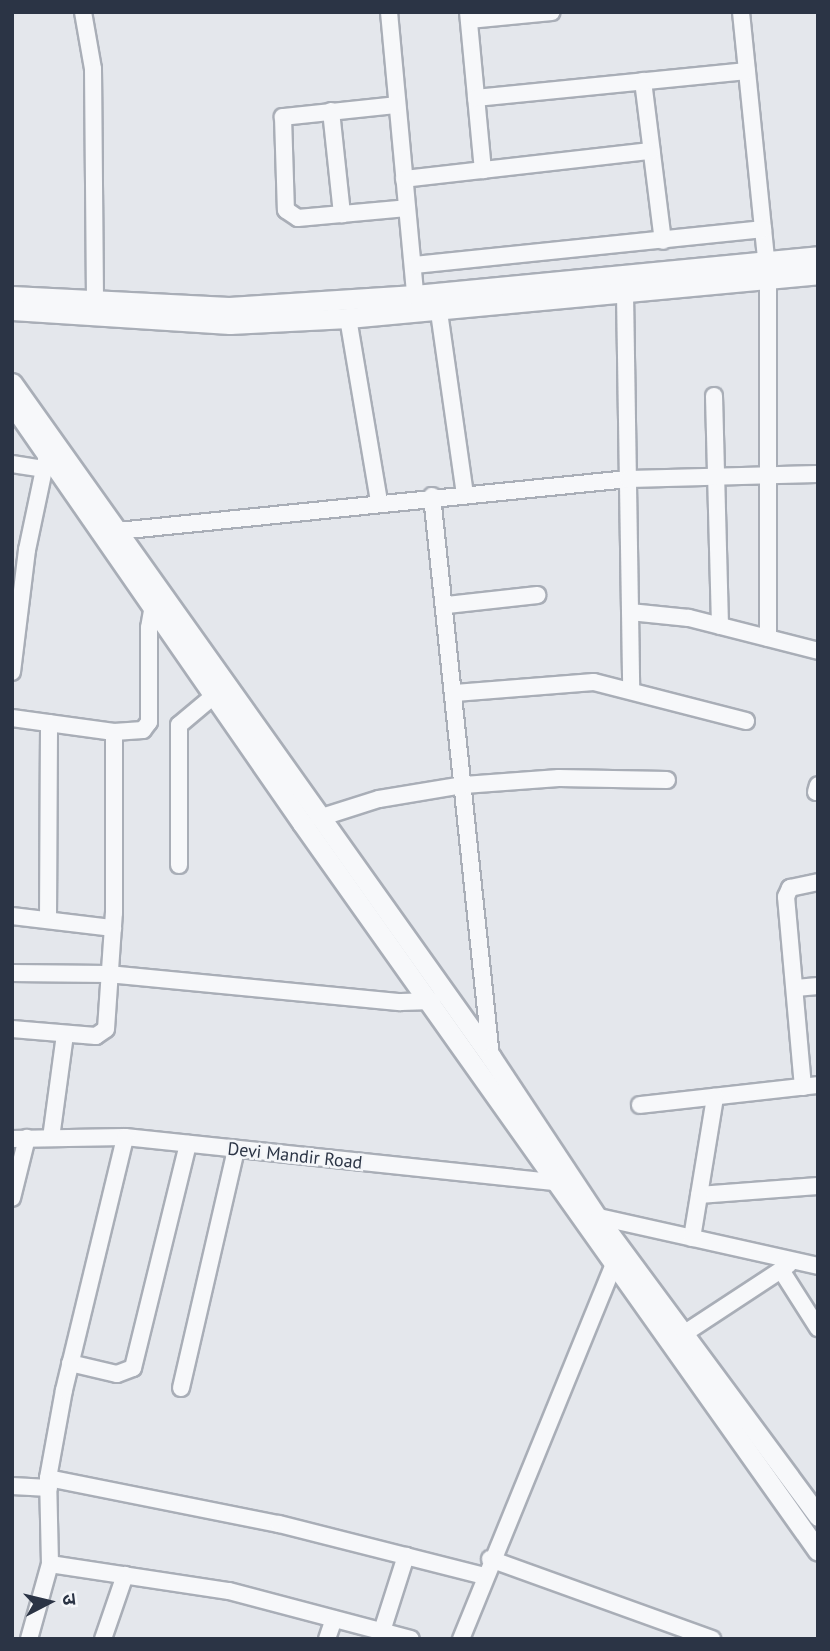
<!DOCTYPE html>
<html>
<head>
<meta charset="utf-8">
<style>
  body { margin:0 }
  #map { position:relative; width:830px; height:1651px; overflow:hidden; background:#e4e7ec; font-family:"PT Sans","Noto Sans Devanagari",sans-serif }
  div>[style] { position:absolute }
  .roads { filter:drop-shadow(2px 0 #a9aeb7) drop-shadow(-2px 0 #a9aeb7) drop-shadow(0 2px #a9aeb7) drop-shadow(0 -2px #a9aeb7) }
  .minor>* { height:16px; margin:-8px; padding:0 8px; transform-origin:8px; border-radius:8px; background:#f7f8fa }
  .tertiary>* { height:19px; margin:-9.5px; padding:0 9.5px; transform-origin:9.5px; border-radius:9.5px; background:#f7f8fa }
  span { translate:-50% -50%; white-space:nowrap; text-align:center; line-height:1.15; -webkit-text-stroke:5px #f4f6f9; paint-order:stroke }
  .street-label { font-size:18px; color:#2b3445 }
  .frame { position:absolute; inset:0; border:14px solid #2b3445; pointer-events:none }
  .north { position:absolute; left:14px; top:1567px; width:70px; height:70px; -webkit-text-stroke:5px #f4f6f9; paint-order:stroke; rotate:83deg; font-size:19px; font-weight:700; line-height:28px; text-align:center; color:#2b3445 }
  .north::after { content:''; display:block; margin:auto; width:24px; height:32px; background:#2b3445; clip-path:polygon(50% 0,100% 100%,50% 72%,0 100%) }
</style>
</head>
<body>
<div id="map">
  <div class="roads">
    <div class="minor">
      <i style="left:83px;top:12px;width:58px;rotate:80deg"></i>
      <i style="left:93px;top:69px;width:232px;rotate:89.5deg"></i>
      <i style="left:389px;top:12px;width:294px;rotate:84.7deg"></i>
      <i style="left:468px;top:12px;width:159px;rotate:84.6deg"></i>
      <i style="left:741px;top:12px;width:269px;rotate:84.2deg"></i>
      <i style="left:768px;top:280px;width:358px;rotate:90deg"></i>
      <i style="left:469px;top:20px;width:83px;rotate:-5.5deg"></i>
      <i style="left:643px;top:81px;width:161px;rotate:82.9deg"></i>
      <i style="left:476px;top:98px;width:272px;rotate:-5.7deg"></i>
      <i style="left:397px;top:105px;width:115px;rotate:174deg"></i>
      <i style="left:283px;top:117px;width:93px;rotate:88.2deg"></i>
      <i style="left:286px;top:210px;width:14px;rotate:34deg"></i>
      <i style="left:298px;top:218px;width:109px;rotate:-5.2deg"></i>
      <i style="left:331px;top:111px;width:104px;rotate:83.9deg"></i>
      <i style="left:404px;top:179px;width:249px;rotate:-6.5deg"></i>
      <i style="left:415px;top:265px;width:350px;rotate:-5.9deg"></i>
      <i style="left:625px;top:293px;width:395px;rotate:89.1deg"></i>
      <i style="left:439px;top:312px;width:184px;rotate:81.9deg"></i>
      <i style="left:348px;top:318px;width:187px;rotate:80.4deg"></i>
      <i style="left:714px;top:396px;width:230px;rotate:88.5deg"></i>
      <i style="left:12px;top:464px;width:30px;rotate:9deg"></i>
      <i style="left:432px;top:496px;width:564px;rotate:84deg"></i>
      <i style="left:118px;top:531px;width:513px;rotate:-5.82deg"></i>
      <i style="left:628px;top:479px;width:190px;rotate:-1.5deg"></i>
      <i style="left:447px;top:605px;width:91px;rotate:-6.3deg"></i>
      <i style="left:630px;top:612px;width:59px;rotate:5.8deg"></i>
      <i style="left:689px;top:618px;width:133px;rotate:14.3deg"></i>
      <i style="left:12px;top:672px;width:123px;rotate:-83deg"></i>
      <i style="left:27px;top:550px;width:97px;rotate:-78.1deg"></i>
      <i style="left:455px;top:693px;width:139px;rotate:-4.5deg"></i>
      <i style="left:594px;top:682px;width:157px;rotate:14.4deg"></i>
      <i style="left:12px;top:718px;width:103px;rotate:7.8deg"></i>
      <i style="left:114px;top:732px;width:29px;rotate:-4deg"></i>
      <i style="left:143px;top:730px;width:10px;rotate:-53deg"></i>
      <i style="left:149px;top:722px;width:94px;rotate:-90deg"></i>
      <i style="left:149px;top:628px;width:29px;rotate:-80deg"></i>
      <i style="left:816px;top:792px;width:7px;rotate:-74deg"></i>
      <i style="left:319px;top:818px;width:63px;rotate:-17.6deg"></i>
      <i style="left:379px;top:799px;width:86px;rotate:-9.4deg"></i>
      <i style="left:464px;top:785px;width:95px;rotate:-4.2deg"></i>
      <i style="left:559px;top:778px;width:108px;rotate:1.1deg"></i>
      <i style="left:179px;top:865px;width:140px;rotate:-90deg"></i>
      <i style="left:179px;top:725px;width:48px;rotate:-40deg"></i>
      <i style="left:12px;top:916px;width:102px;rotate:6.8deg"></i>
      <i style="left:48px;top:920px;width:197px;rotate:-89.7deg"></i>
      <i style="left:12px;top:973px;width:96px;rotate:0.6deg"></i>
      <i style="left:108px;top:974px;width:294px;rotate:5.5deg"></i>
      <i style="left:401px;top:1002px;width:31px;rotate:-2deg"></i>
      <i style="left:796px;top:988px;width:22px;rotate:-5deg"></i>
      <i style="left:12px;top:1029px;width:84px;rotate:4.8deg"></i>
      <i style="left:96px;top:1036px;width:12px;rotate:-35deg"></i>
      <i style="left:106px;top:1029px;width:116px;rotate:-86.1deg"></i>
      <i style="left:114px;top:913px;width:181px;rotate:-90deg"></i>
      <i style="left:803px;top:1087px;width:191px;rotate:-95.1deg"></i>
      <i style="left:786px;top:897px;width:10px;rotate:-66deg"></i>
      <i style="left:790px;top:888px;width:29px;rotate:-12deg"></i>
      <i style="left:640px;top:1105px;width:179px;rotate:-6.4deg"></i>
      <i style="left:51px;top:1138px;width:104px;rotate:-82.3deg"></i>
      <i style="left:12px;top:1139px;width:113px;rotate:-1deg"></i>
      <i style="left:125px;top:1137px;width:441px;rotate:6deg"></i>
      <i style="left:699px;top:1195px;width:119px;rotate:-4.3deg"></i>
      <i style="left:12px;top:1198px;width:62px;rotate:-76deg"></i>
      <i style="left:590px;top:1215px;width:234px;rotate:12.6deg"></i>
      <i style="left:692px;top:1238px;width:143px;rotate:-80.7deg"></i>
      <i style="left:789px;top:1264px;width:10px;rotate:143deg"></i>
      <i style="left:781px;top:1270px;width:69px;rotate:57.5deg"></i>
      <i style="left:685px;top:1333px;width:115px;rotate:-33.3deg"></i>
      <i style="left:70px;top:1363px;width:48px;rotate:13.2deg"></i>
      <i style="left:117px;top:1374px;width:17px;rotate:-21deg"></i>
      <i style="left:133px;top:1368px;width:231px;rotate:-76.2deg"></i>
      <i style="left:181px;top:1388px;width:245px;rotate:-77deg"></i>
      <i style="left:48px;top:1478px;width:236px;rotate:11.3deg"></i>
      <i style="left:279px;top:1524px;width:211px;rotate:14.2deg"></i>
      <i style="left:12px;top:1486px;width:37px;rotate:3deg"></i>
      <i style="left:490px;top:1559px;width:236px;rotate:19.8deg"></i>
      <i style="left:50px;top:1564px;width:181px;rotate:8.6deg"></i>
      <i style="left:229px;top:1591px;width:188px;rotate:14.8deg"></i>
      <i style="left:382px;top:1631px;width:79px;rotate:-72.3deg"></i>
      <i style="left:29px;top:1639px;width:78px;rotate:-74.4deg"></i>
      <i style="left:50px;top:1564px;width:86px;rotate:-91.3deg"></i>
      <i style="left:48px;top:1478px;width:89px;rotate:-79.7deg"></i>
      <i style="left:64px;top:1390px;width:260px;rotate:-76.4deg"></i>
      <i style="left:103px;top:1639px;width:68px;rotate:-71deg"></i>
      <i style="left:327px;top:1639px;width:21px;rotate:-71deg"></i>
      <i style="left:461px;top:1639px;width:405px;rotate:-67.8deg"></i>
    </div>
    <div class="tertiary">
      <i style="left:12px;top:296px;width:217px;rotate:2.9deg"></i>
      <i style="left:229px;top:307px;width:186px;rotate:-3.7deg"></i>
      <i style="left:415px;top:295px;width:405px;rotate:-5.5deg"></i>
      <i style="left:12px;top:310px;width:218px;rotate:3.7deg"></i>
      <i style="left:230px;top:324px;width:118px;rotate:-2.9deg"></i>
      <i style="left:348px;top:318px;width:472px;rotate:-5.3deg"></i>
      <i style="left:12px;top:383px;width:827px;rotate:54.6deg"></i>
      <i style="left:491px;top:1057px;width:192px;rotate:56.5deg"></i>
      <i style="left:597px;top:1217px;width:372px;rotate:53.5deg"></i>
      <i style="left:12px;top:404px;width:510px;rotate:55.31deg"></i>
      <i style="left:302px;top:823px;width:892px;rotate:54.67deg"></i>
    </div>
  </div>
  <div class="street-label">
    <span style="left:295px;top:1156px;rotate:6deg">Devi Mandir Road</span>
  </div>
  <div class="frame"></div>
  <div class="north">उ</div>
</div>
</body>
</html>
